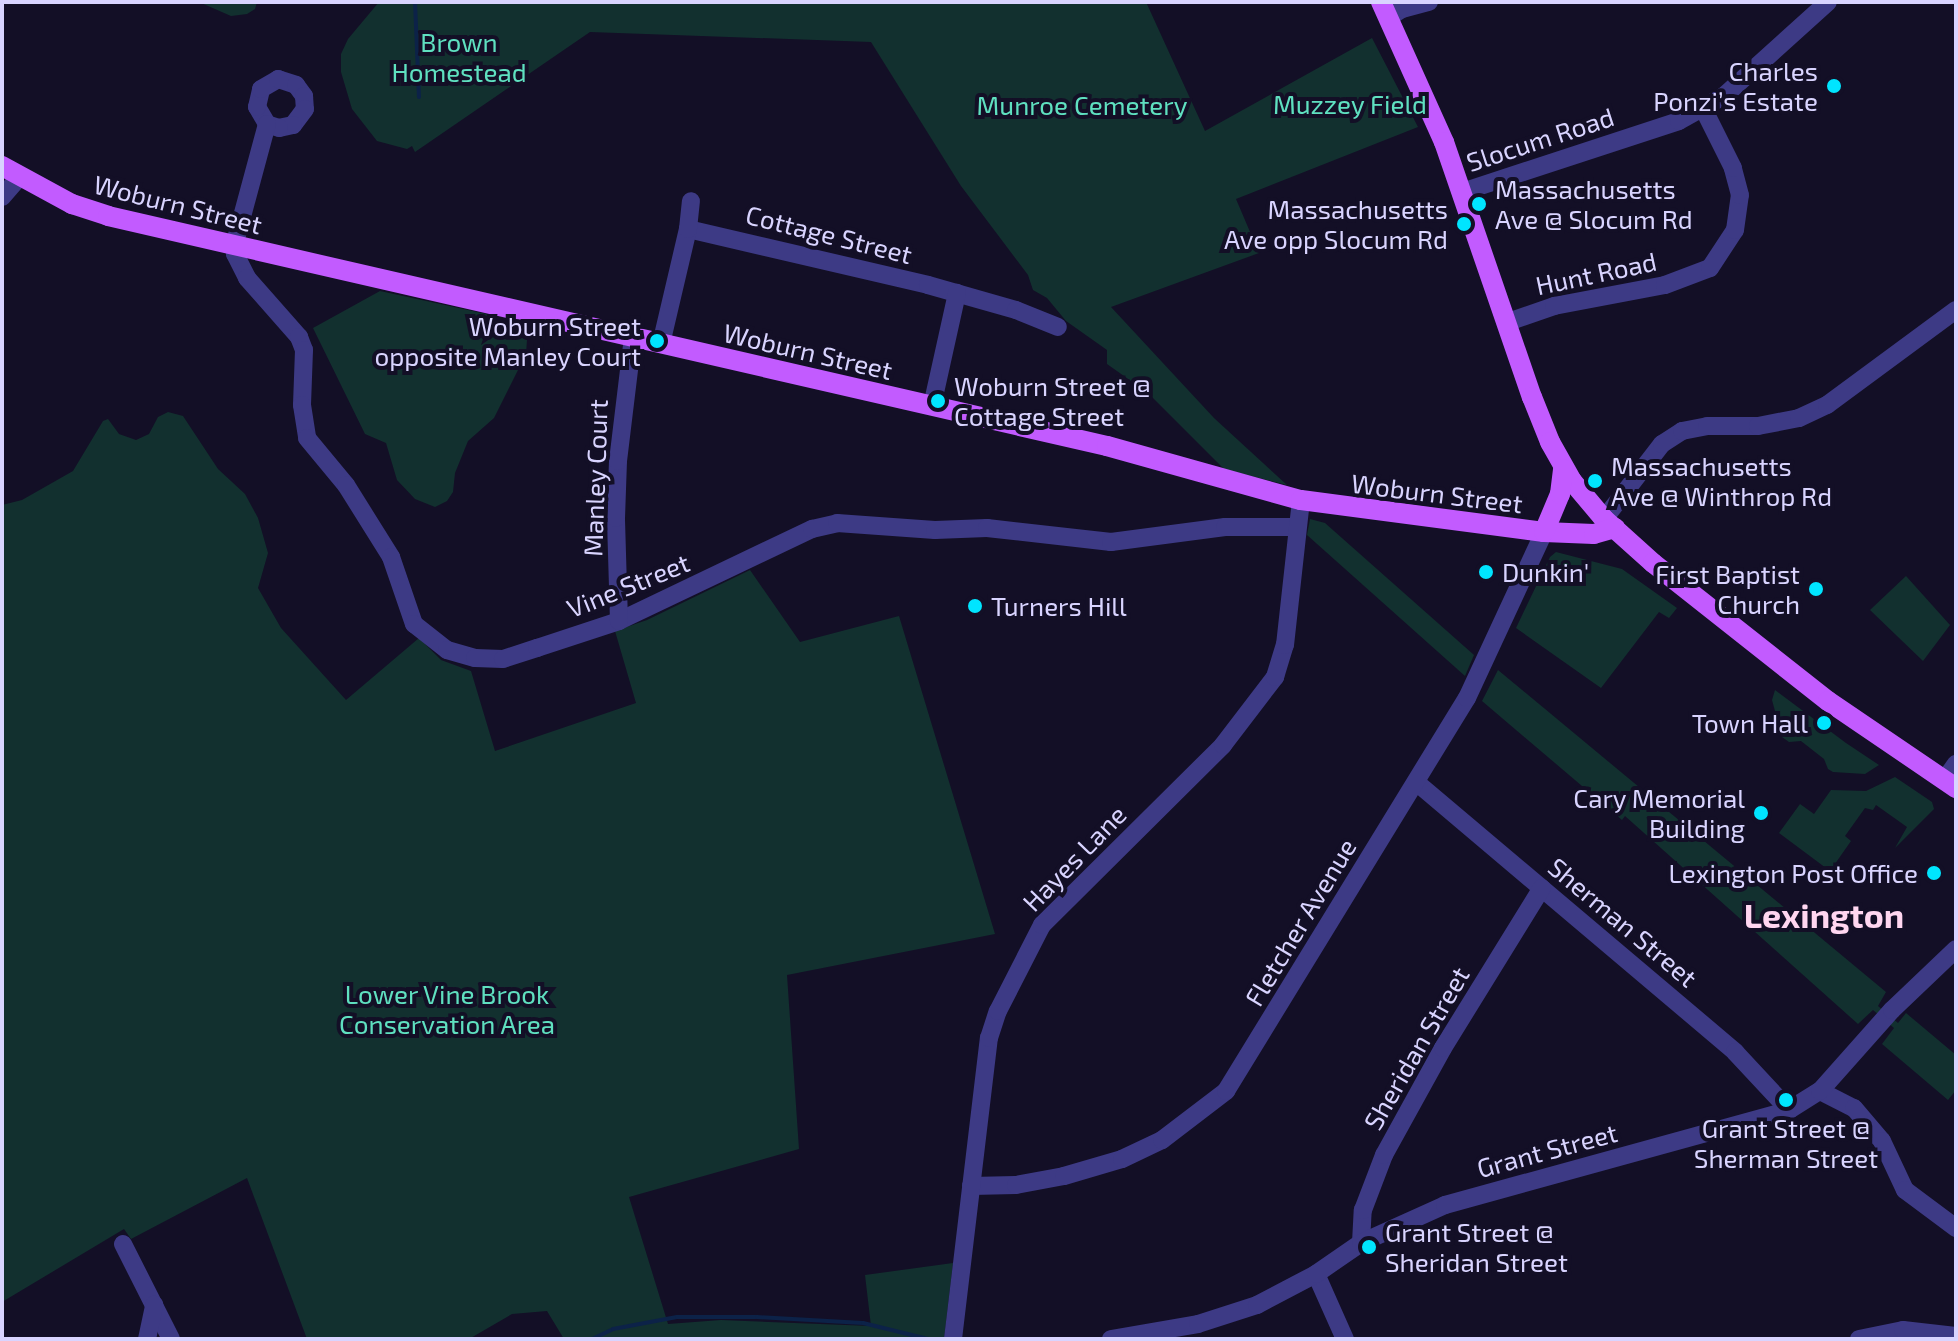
<!DOCTYPE html>
<html>
<head>
<meta charset="utf-8">
<style>
  body { margin:0 }
  #map { position:relative; width:1958px; height:1341px; overflow:hidden; background:#130f26; font-family:"Exo 2",sans-serif }
  div>[style] { position:absolute }
  .green>* { inset:0; background:#12302f }
  .stream>* { height:4px; margin:-2px; padding:0 2px; transform-origin:2px; border-radius:2px; background:#0c2248 }
  .minor>* { height:18px; margin:-9px; padding:0 9px; transform-origin:9px; border-radius:9px; background:#3d3a85 }
  .major>* { height:20px; margin:-10px; padding:0 10px; transform-origin:10px; border-radius:10px; background:#c25bff }
  .dots>* { width:22px; height:22px; translate:-50% -50%; box-sizing:border-box; border:4px solid #130f26; border-radius:50% }
  span { translate:-50% -50%; white-space:nowrap; text-align:center; line-height:1.15; -webkit-text-stroke:8px #130f26; paint-order:stroke }
  .park-label { font-size:26px; color:#5fe0c0 }
  .poi-label { font-size:26px; color:#d9d4ff }
  .right { translate:-100% -50%; text-align:right }
  .left { translate:0 -50%; text-align:left }
  .street-label { font-size:26px; color:#d9d4ff }
  .district-label { font-size:34px; color:#ffd6f0; font-weight:700 }
  .frame { position:absolute; inset:0; border:4px solid #d9d4ff; pointer-events:none }
</style>
</head>
<body>
<div id="map">
  <div class="green">
    <i style="clip-path:polygon(199px 2px,257px 2px,255px 9px,247px 14px,231px 16px)"></i>
    <i style="clip-path:polygon(379px 2px,1146px 2px,1205px 131px,1372px 38px,1418px 127px,1236px 199px,1259px 253px,1111px 307px,1214px 418px,1287px 485px,1224px 469px,1148px 393px,1107px 364px,1107px 350px,1066px 321px,1047px 298px,1033px 290px,1028px 275px,961px 186px,871px 42px,590px 32px,415px 152px,412px 146px,407px 149px,377px 141px,352px 109px,341px 72px,341px 54px,348px 39px)"></i>
    <i style="clip-path:polygon(380px 291px,491px 315px,481px 345px,494px 336px,512px 332px,527px 340px,526px 354px,494px 418px,468px 441px,455px 473px,453px 492px,447px 501px,435px 507px,415px 499px,397px 480px,386px 443px,365px 434px,313px 328px)"></i>
    <i style="clip-path:polygon(168px 412px,183px 416px,218px 469px,245px 494px,258px 518px,268px 553px,258px 588px,281px 628px,346px 700px,419px 638px,441px 660px,471px 671px,495px 751px,636px 703px,615px 631px,647px 620px,750px 570px,800px 642px,899px 616px,995px 934px,787px 975px,799px 1149px,629px 1197px,668px 1324px,721px 1320px,871px 1326px,865px 1275px,953px 1263px,944px 1339px,564px 1339px,547px 1311px,512px 1314px,469px 1339px,307px 1339px,247px 1178px,131px 1239px,124px 1229px,2px 1302px,2px 505px,22px 500px,73px 471px,103px 421px,108px 419px,119px 434px,136px 440px,149px 434px,158px 417px)"></i>
    <i style="clip-path:polygon(1310px 519px,1325px 523px,1474px 655px,1465px 676px,1307px 535px)"></i>
    <i style="clip-path:polygon(1556px 552px,1622px 569px,1677px 608px,1669px 618px,1659px 612px,1601px 688px,1516px 628px,1550px 557px)"></i>
    <i style="clip-path:polygon(1906px 576px,1950px 625px,1923px 661px,1870px 610px)"></i>
    <i style="clip-path:polygon(1498px 670px,1886px 992px,1878px 1006px,1898px 1023px,1906px 1013px,1956px 1055px,1956px 1090px,1948px 1100px,1882px 1044px,1894px 1028px,1873px 1010px,1858px 1024px,1625px 816px,1622px 820px,1482px 701px)"></i>
    <i style="clip-path:polygon(1775px 690px,1846px 743px,1879px 765px,1865px 774px,1833px 772px,1828px 769px,1824px 759px,1801px 741px,1789px 742px,1782px 737px,1772px 700px)"></i>
    <i style="clip-path:polygon(1895px 777px,1932px 802px,1934px 809px,1895px 848px,1907px 827px,1876px 805px,1873px 810px,1865px 808px,1845px 836px,1851px 841px,1830px 871px,1779px 833px,1800px 804px,1814px 814px,1831px 790px,1866px 791px)"></i>
  </div>
  <div class="stream">
    <i style="left:415px;top:2px;width:95px;rotate:87.6deg"></i>
    <i style="left:592px;top:1339px;width:23px;rotate:-25deg"></i>
    <i style="left:613px;top:1329px;width:65px;rotate:-10.6deg"></i>
    <i style="left:677px;top:1317px;width:80px"></i>
    <i style="left:757px;top:1317px;width:106px;rotate:3.2deg"></i>
    <i style="left:863px;top:1323px;width:67px;rotate:13.8deg"></i>
  </div>
  <div class="minor">
    <i style="left:1388px;top:18px;width:17px;rotate:-33deg"></i>
    <i style="left:1402px;top:9px;width:28px;rotate:-15deg"></i>
    <i style="left:267px;top:124px;width:20px;rotate:-120deg"></i>
    <i style="left:257px;top:107px;width:18px;rotate:-77deg"></i>
    <i style="left:261px;top:89px;width:20px;rotate:-30deg"></i>
    <i style="left:278px;top:79px;width:19px;rotate:18deg"></i>
    <i style="left:296px;top:85px;width:14px;rotate:54deg"></i>
    <i style="left:304px;top:96px;width:13px;rotate:86deg"></i>
    <i style="left:305px;top:109px;width:20px;rotate:127deg"></i>
    <i style="left:293px;top:125px;width:14px;rotate:168deg"></i>
    <i style="left:279px;top:128px;width:13px;rotate:-162deg"></i>
    <i style="left:267px;top:124px;width:126px;rotate:105.1deg"></i>
    <i style="left:234px;top:246px;width:8px;rotate:83deg"></i>
    <i style="left:235px;top:254px;width:27px;rotate:63deg"></i>
    <i style="left:247px;top:278px;width:79px;rotate:48.6deg"></i>
    <i style="left:299px;top:337px;width:14px;rotate:69deg"></i>
    <i style="left:304px;top:350px;width:55px;rotate:92.1deg"></i>
    <i style="left:302px;top:405px;width:33px;rotate:81deg"></i>
    <i style="left:307px;top:438px;width:61px;rotate:50.3deg"></i>
    <i style="left:346px;top:485px;width:85px;rotate:58deg"></i>
    <i style="left:391px;top:557px;width:71px;rotate:71.1deg"></i>
    <i style="left:414px;top:624px;width:42px;rotate:38.2deg"></i>
    <i style="left:447px;top:650px;width:29px;rotate:16deg"></i>
    <i style="left:475px;top:658px;width:28px;rotate:2deg"></i>
    <i style="left:503px;top:659px;width:36px;rotate:-18deg"></i>
    <i style="left:537px;top:648px;width:86px;rotate:-18.2deg"></i>
    <i style="left:619px;top:621px;width:214px;rotate:-25.5deg"></i>
    <i style="left:812px;top:529px;width:26px;rotate:-13deg"></i>
    <i style="left:837px;top:523px;width:98px;rotate:4.1deg"></i>
    <i style="left:935px;top:530px;width:52px;rotate:-2.2deg"></i>
    <i style="left:987px;top:528px;width:125px;rotate:6.4deg"></i>
    <i style="left:1111px;top:542px;width:115px;rotate:-7.5deg"></i>
    <i style="left:1225px;top:527px;width:70px"></i>
    <i style="left:1462px;top:192px;width:228px;rotate:-18.1deg"></i>
    <i style="left:1679px;top:121px;width:51px;rotate:-29.1deg"></i>
    <i style="left:1724px;top:96px;width:140px;rotate:-42.1deg"></i>
    <i style="left:2px;top:197px;width:28px;rotate:-49deg"></i>
    <i style="left:688px;top:229px;width:246px;rotate:13.1deg"></i>
    <i style="left:928px;top:285px;width:91px;rotate:15.9deg"></i>
    <i style="left:1016px;top:310px;width:45px;rotate:22deg"></i>
    <i style="left:1508px;top:322px;width:49px;rotate:-19.2deg"></i>
    <i style="left:1554px;top:306px;width:113px;rotate:-10.7deg"></i>
    <i style="left:1665px;top:285px;width:48px;rotate:-20.7deg"></i>
    <i style="left:1710px;top:268px;width:45px;rotate:-56.7deg"></i>
    <i style="left:1735px;top:230px;width:35px;rotate:-82deg"></i>
    <i style="left:1740px;top:195px;width:28px;rotate:-105deg"></i>
    <i style="left:1733px;top:168px;width:67px;rotate:-116.6deg"></i>
    <i style="left:661px;top:344px;width:118px;rotate:-76.8deg"></i>
    <i style="left:688px;top:229px;width:28px;rotate:-84deg"></i>
    <i style="left:932px;top:406px;width:116px;rotate:-77.5deg"></i>
    <i style="left:1604px;top:519px;width:95px;rotate:-52.3deg"></i>
    <i style="left:1662px;top:444px;width:24px;rotate:-33deg"></i>
    <i style="left:1682px;top:431px;width:25px;rotate:-11deg"></i>
    <i style="left:1707px;top:426px;width:51px"></i>
    <i style="left:1758px;top:426px;width:42px;rotate:-11deg"></i>
    <i style="left:1799px;top:418px;width:31px;rotate:-25deg"></i>
    <i style="left:1827px;top:405px;width:160px;rotate:-36.4deg"></i>
    <i style="left:619px;top:621px;width:103px;rotate:-91.7deg"></i>
    <i style="left:616px;top:518px;width:57px;rotate:-88deg"></i>
    <i style="left:618px;top:461px;width:125px;rotate:-83.1deg"></i>
    <i style="left:1945px;top:779px;width:19px;rotate:-54deg"></i>
    <i style="left:1416px;top:782px;width:418px;rotate:40.2deg"></i>
    <i style="left:1735px;top:1052px;width:79px;rotate:47deg"></i>
    <i style="left:1820px;top:1091px;width:38px;rotate:27deg"></i>
    <i style="left:1854px;top:1108px;width:43px;rotate:49.7deg"></i>
    <i style="left:1882px;top:1141px;width:54px;rotate:64.9deg"></i>
    <i style="left:1905px;top:1190px;width:64px;rotate:36.7deg"></i>
    <i style="left:971px;top:1186px;width:45px;rotate:-1.3deg"></i>
    <i style="left:1016px;top:1185px;width:49px;rotate:-10.6deg"></i>
    <i style="left:1064px;top:1176px;width:60px;rotate:-16.3deg"></i>
    <i style="left:1122px;top:1159px;width:44px;rotate:-25.4deg"></i>
    <i style="left:1162px;top:1140px;width:81px;rotate:-37.4deg"></i>
    <i style="left:1226px;top:1091px;width:461px;rotate:-58.5deg"></i>
    <i style="left:1467px;top:698px;width:183px;rotate:-65.1deg"></i>
    <i style="left:1361px;top:1243px;width:33px;rotate:-87deg"></i>
    <i style="left:1363px;top:1210px;width:59px;rotate:-69.1deg"></i>
    <i style="left:1384px;top:1155px;width:122px;rotate:-61.1deg"></i>
    <i style="left:1443px;top:1048px;width:188px;rotate:-58.3deg"></i>
    <i style="left:123px;top:1244px;width:106px;rotate:63.2deg"></i>
    <i style="left:1316px;top:1274px;width:71px;rotate:66deg"></i>
    <i style="left:147px;top:1339px;width:35px;rotate:-78deg"></i>
    <i style="left:953px;top:1339px;width:303px;rotate:-83.2deg"></i>
    <i style="left:989px;top:1038px;width:28px;rotate:-72deg"></i>
    <i style="left:998px;top:1011px;width:97px;rotate:-62.9deg"></i>
    <i style="left:1042px;top:925px;width:255px;rotate:-44.8deg"></i>
    <i style="left:1223px;top:745px;width:86px;rotate:-52.6deg"></i>
    <i style="left:1275px;top:677px;width:34px;rotate:-73deg"></i>
    <i style="left:1285px;top:645px;width:146px;rotate:-83.7deg"></i>
    <i style="left:1111px;top:1339px;width:88px;rotate:-9.8deg"></i>
    <i style="left:1198px;top:1324px;width:62px;rotate:-17.9deg"></i>
    <i style="left:1257px;top:1305px;width:67px;rotate:-27.7deg"></i>
    <i style="left:1316px;top:1274px;width:55px;rotate:-34.6deg"></i>
    <i style="left:1361px;top:1243px;width:92px;rotate:-24.3deg"></i>
    <i style="left:1445px;top:1205px;width:357px;rotate:-15.4deg"></i>
    <i style="left:1789px;top:1110px;width:36px;rotate:-32deg"></i>
    <i style="left:1820px;top:1091px;width:108px;rotate:-48.4deg"></i>
    <i style="left:1892px;top:1010px;width:88px;rotate:-43.6deg"></i>
    <i style="left:1859px;top:1339px;width:45px;rotate:-11.6deg"></i>
    <i style="left:1903px;top:1330px;width:53px;rotate:6.5deg"></i>
  </div>
  <div class="major">
    <i style="left:1381px;top:2px;width:154px;rotate:65.8deg"></i>
    <i style="left:1444px;top:142px;width:270px;rotate:71deg"></i>
    <i style="left:1532px;top:397px;width:48px;rotate:68.2deg"></i>
    <i style="left:1550px;top:442px;width:45px;rotate:60.6deg"></i>
    <i style="left:1572px;top:481px;width:50px;rotate:49.9deg"></i>
    <i style="left:1604px;top:519px;width:66px;rotate:41.9deg"></i>
    <i style="left:1653px;top:563px;width:223px;rotate:38.3deg"></i>
    <i style="left:1828px;top:701px;width:155px;rotate:34.2deg"></i>
    <i style="left:2px;top:166px;width:80px;rotate:28.5deg"></i>
    <i style="left:72px;top:204px;width:38px;rotate:18deg"></i>
    <i style="left:108px;top:216px;width:1025px;rotate:12.97deg"></i>
    <i style="left:1107px;top:446px;width:201px;rotate:15.6deg"></i>
    <i style="left:1301px;top:500px;width:245px;rotate:7.5deg"></i>
    <i style="left:1544px;top:532px;width:50px;rotate:2.3deg"></i>
    <i style="left:1594px;top:534px;width:22px;rotate:-16deg"></i>
    <i style="left:1544px;top:532px;width:41px;rotate:-67.2deg"></i>
    <i style="left:1560px;top:494px;width:25px;rotate:-83deg"></i>
  </div>
  <div class="dots">
    <i style="left:1834px;top:86px;background:#00e5ff"></i>
    <i style="left:1479px;top:204px;background:#00e5ff"></i>
    <i style="left:1464px;top:224px;background:#00e5ff"></i>
    <i style="left:657px;top:341px;background:#00e5ff"></i>
    <i style="left:938px;top:401px;background:#00e5ff"></i>
    <i style="left:1595px;top:481px;background:#00e5ff"></i>
    <i style="left:1486px;top:572px;background:#00e5ff"></i>
    <i style="left:1816px;top:589px;background:#00e5ff"></i>
    <i style="left:975px;top:606px;background:#00e5ff"></i>
    <i style="left:1824px;top:723px;background:#00e5ff"></i>
    <i style="left:1761px;top:813px;background:#00e5ff"></i>
    <i style="left:1934px;top:873px;background:#00e5ff"></i>
    <i style="left:1786px;top:1100px;background:#00e5ff"></i>
    <i style="left:1369px;top:1247px;background:#00e5ff"></i>
  </div>
  <div class="park-label">
    <span style="left:459px;top:57px">Brown<br>Homestead</span>
    <span style="left:1350px;top:104px">Muzzey Field</span>
    <span style="left:1082px;top:105px">Munroe Cemetery</span>
    <span style="left:447px;top:1009px">Lower Vine Brook<br>Conservation Area</span>
  </div>
  <div class="poi-label">
    <span class="right" style="left:1818px;top:86px">Charles<br>Ponzi’s Estate</span>
    <span class="left" style="left:1495px;top:204px">Massachusetts<br>Ave @ Slocum Rd</span>
    <span class="right" style="left:1448px;top:224px">Massachusetts<br>Ave opp Slocum Rd</span>
    <span class="right" style="left:641px;top:341px">Woburn Street<br>opposite Manley Court</span>
    <span class="left" style="left:954px;top:401px">Woburn Street @<br>Cottage Street</span>
    <span class="left" style="left:1611px;top:481px">Massachusetts<br>Ave @ Winthrop Rd</span>
    <span class="left" style="left:1502px;top:572px">Dunkin'</span>
    <span class="right" style="left:1800px;top:589px">First Baptist<br>Church</span>
    <span class="left" style="left:991px;top:606px">Turners Hill</span>
    <span class="right" style="left:1808px;top:723px">Town Hall</span>
    <span class="right" style="left:1745px;top:813px">Cary Memorial<br>Building</span>
    <span class="right" style="left:1918px;top:873px">Lexington Post Office</span>
    <span style="left:1786px;top:1143px">Grant Street @<br>Sherman Street</span>
    <span class="left" style="left:1385px;top:1247px">Grant Street @<br>Sheridan Street</span>
  </div>
  <div class="street-label">
    <span style="left:1540px;top:139px;rotate:-18deg">Slocum Road</span>
    <span style="left:178px;top:204px;rotate:14deg">Woburn Street</span>
    <span style="left:829px;top:234px;rotate:14deg">Cottage Street</span>
    <span style="left:1596px;top:273px;rotate:-12deg">Hunt Road</span>
    <span style="left:808px;top:351px;rotate:13deg">Woburn Street</span>
    <span style="left:595px;top:478px;rotate:-88deg">Manley Court</span>
    <span style="left:1437px;top:493px;rotate:7deg">Woburn Street</span>
    <span style="left:628px;top:585px;rotate:-22deg">Vine Street</span>
    <span style="left:1074px;top:858px;rotate:-46deg">Hayes Lane</span>
    <span style="left:1300px;top:922px;rotate:-59deg">Fletcher Avenue</span>
    <span style="left:1623px;top:922px;rotate:40deg">Sherman Street</span>
    <span style="left:1416px;top:1048px;rotate:-60deg">Sheridan Street</span>
    <span style="left:1547px;top:1150px;rotate:-15deg">Grant Street</span>
  </div>
  <div class="district-label">
    <span style="left:1824px;top:915px">Lexington</span>
  </div>
  <div class="frame"></div>
</div>
</body>
</html>
